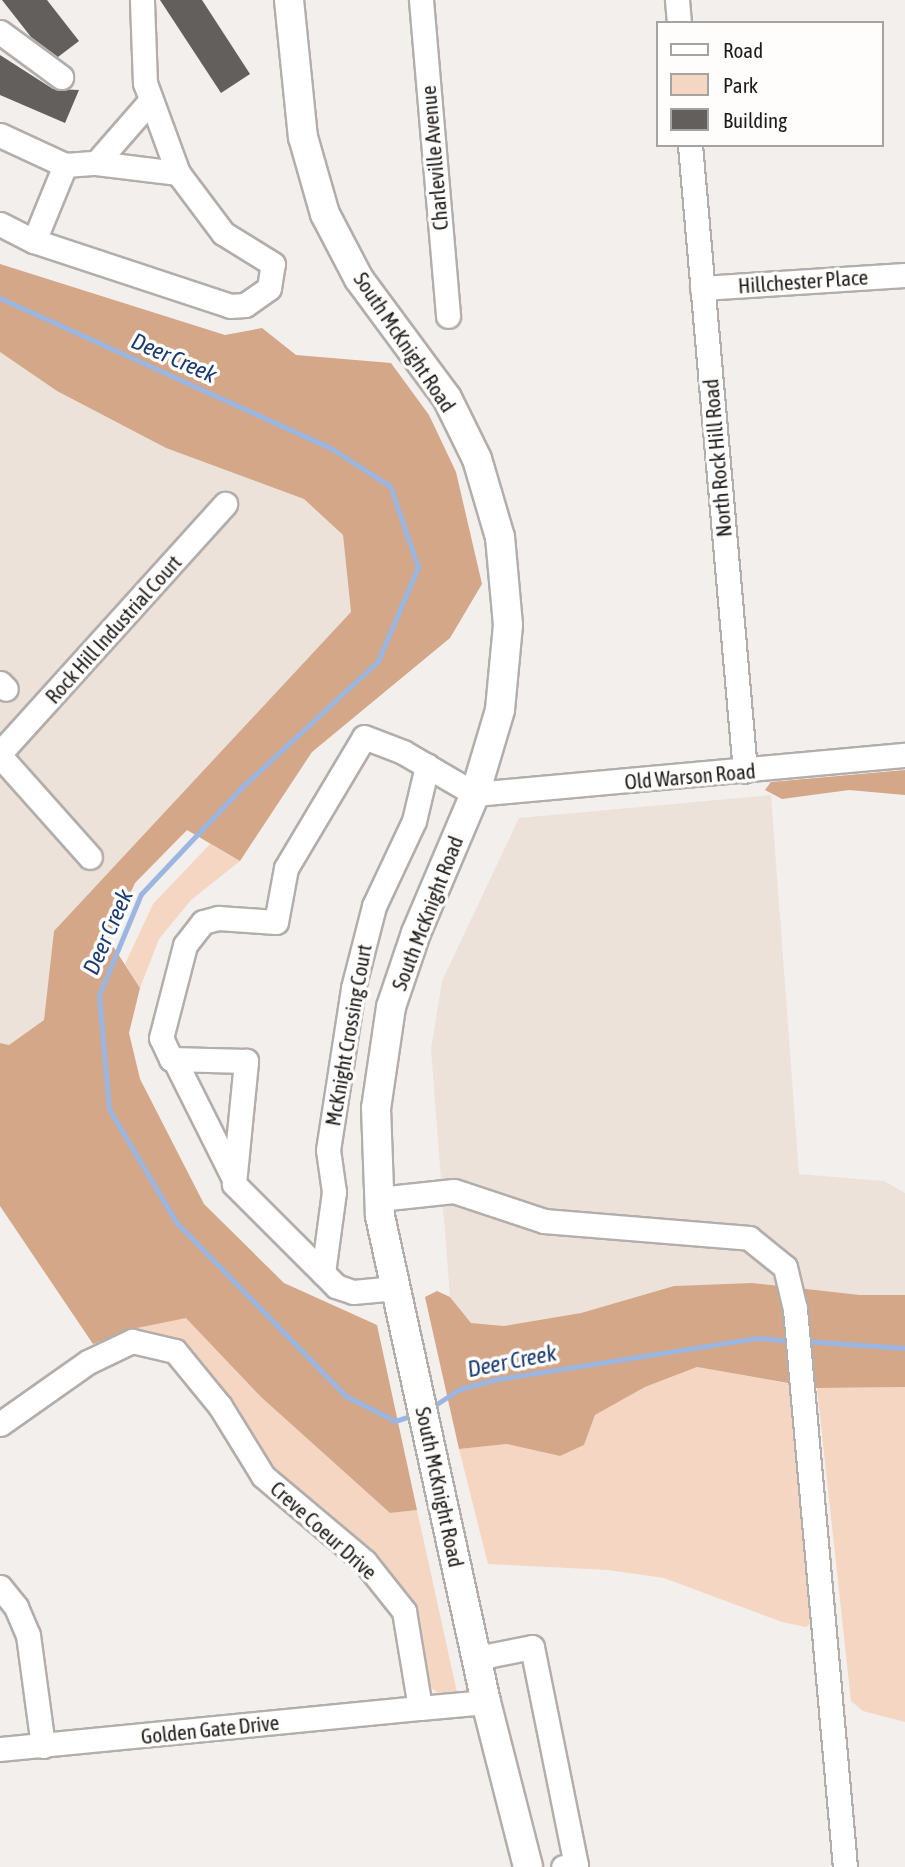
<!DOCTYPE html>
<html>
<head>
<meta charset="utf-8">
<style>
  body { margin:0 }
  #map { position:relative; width:905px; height:1867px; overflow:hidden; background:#f3efec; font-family:"Asap Condensed",sans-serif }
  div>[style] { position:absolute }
  .built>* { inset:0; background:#ede2da }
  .green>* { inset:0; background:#f4d6c2 }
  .forest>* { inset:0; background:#d3a787 }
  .stream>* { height:5px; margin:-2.5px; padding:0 2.5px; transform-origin:2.5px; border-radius:2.5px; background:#9ab6e1 }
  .building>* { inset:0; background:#635f5d }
  .roads { filter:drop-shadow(2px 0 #b2aeab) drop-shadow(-2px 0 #b2aeab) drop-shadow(0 2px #b2aeab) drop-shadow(0 -2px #b2aeab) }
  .minor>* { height:23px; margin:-11.5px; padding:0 11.5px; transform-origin:11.5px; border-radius:11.5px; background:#fff }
  .major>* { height:28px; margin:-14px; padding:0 14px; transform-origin:14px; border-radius:14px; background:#fff }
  span { translate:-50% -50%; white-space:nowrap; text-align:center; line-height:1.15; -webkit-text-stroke:7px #fffdfc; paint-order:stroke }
  .street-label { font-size:21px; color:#1d1c1b }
  .water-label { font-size:23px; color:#183a6e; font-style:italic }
  .legend { position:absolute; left:656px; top:21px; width:228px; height:126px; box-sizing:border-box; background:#fffdfc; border:2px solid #a5a3a2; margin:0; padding:9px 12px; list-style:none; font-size:21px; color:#1d1c1b }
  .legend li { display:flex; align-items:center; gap:14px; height:35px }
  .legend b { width:35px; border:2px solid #a5a3a2 }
</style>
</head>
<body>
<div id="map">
  <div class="built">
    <i style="clip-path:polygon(0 352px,57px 391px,166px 448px,304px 499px,343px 535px,351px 613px,54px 931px,44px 1020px,9px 1045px,0 1043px)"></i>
    <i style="clip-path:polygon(771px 795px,799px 1174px,884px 1181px,905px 1193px,905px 1295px,860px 1295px,752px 1283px,674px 1286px,581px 1313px,504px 1326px,471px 1323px,450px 1297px,431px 1049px,442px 981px,519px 818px)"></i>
  </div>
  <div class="green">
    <i style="clip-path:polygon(210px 844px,240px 861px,191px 900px,159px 939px,140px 988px,125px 964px,153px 904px)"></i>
    <i style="clip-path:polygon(186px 1317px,261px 1397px,390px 1513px,417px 1510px,458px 1697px,445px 1698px,427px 1685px,416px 1634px,274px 1479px,183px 1354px,93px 1344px,132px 1329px)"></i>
    <i style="clip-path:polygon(697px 1367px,791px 1384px,814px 1621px,806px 1627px,782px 1622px,664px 1578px,608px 1570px,488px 1564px,459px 1449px,507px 1444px,560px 1456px,584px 1445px,595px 1415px,645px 1387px)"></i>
    <i style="clip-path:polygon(905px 1387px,905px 1722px,863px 1711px,851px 1701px,817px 1388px)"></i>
  </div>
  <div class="forest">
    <i style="clip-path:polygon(0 264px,225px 335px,262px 328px,296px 355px,391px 363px,429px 415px,456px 472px,482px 584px,450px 638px,312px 752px,240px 861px,187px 830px,135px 883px,109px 940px,140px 988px,129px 1033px,140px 1079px,204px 1204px,284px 1283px,377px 1325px,417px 1510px,390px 1513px,261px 1397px,186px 1318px,132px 1329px,93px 1344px,0 1206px,0 1043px,9px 1045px,44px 1020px,54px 931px,351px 612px,343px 535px,304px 499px,166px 448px,57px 391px,0 352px)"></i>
    <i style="clip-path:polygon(905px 770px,905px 795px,849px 790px,782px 799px,765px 790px,771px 782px)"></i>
    <i style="clip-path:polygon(752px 1283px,860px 1295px,905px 1295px,905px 1387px,817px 1388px,697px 1367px,645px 1387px,595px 1415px,584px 1445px,560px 1456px,507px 1444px,459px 1449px,425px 1297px,437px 1291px,450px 1297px,471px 1323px,504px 1326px,581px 1313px,674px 1286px)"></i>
  </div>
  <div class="stream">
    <i style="left:0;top:298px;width:361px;rotate:24.4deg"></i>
    <i style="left:329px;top:447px;width:72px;rotate:32.6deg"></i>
    <i style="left:390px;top:486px;width:86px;rotate:70.9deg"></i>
    <i style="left:418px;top:567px;width:102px;rotate:113.1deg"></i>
    <i style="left:378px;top:661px;width:187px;rotate:137.2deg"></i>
    <i style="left:241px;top:788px;width:146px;rotate:133.3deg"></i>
    <i style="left:141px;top:894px;width:109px;rotate:112.6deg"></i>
    <i style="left:99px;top:995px;width:114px;rotate:85deg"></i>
    <i style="left:109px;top:1109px;width:131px;rotate:59.3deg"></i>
    <i style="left:176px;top:1222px;width:243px;rotate:45.7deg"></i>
    <i style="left:346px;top:1396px;width:55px;rotate:27deg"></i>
    <i style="left:395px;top:1421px;width:19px;rotate:-18deg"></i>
    <i style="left:803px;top:1341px;width:102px;rotate:3.9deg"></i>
    <i style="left:432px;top:1407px;width:33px;rotate:-33deg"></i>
    <i style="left:460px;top:1389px;width:39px;rotate:-15deg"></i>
    <i style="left:498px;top:1379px;width:263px;rotate:-9deg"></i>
    <i style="left:758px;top:1338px;width:36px;rotate:5deg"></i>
  </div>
  <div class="building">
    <i style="clip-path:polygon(2px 0,47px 0,79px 41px,58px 57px,31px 37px)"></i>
    <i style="clip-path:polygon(160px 0,202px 0,250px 74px,221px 93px)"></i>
    <i style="clip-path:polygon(0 55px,53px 89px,79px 90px,65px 123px,0 95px)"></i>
  </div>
  <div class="roads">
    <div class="minor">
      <i style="left:421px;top:0;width:317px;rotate:85.1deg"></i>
      <i style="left:677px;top:0;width:23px;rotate:85deg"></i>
      <i style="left:0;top:32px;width:76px;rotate:36.4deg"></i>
      <i style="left:0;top:135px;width:72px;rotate:24.8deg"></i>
      <i style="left:65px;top:165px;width:31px;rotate:-4deg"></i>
      <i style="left:96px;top:163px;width:82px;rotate:-48.9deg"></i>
      <i style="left:690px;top:145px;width:628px;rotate:84.98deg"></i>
      <i style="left:96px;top:163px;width:83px;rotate:7deg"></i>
      <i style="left:0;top:224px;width:38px;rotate:27deg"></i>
      <i style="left:34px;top:241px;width:82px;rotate:-67.8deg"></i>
      <i style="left:34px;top:241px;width:206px;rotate:18.3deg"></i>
      <i style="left:230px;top:306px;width:15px;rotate:-4deg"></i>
      <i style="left:245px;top:305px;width:29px;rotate:-35deg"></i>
      <i style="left:269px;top:288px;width:24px;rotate:-81deg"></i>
      <i style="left:273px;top:264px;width:59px;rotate:-148.2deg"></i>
      <i style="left:223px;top:233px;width:75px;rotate:-126.9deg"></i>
      <i style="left:178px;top:173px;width:96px;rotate:-110.1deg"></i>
      <i style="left:145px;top:83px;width:83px;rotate:-92.1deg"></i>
      <i style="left:702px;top:288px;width:203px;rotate:-3.7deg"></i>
      <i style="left:0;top:683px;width:8px;rotate:45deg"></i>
      <i style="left:0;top:753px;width:336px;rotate:-47.9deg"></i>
      <i style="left:0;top:756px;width:135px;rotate:48.3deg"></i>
      <i style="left:174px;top:1059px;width:132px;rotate:63.4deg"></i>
      <i style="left:379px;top:1199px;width:75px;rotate:-6.1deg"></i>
      <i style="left:454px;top:1191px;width:95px;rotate:18.4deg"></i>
      <i style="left:544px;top:1221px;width:206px;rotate:4.7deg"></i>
      <i style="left:749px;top:1238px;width:46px;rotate:38.9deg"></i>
      <i style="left:785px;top:1267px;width:43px;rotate:76.6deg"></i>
      <i style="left:795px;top:1309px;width:560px;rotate:84.88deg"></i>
      <i style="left:323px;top:1273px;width:82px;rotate:-82.3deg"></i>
      <i style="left:334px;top:1192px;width:42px;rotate:-98.1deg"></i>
      <i style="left:328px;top:1150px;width:164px;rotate:-81.2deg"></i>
      <i style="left:353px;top:988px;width:85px;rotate:-75.6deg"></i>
      <i style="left:374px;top:906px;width:94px;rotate:-64.8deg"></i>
      <i style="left:414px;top:821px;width:57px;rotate:-76.7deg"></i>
      <i style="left:396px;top:1288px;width:43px;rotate:174.7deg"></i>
      <i style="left:353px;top:1292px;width:18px;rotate:-161deg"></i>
      <i style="left:336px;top:1286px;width:144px;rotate:-135deg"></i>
      <i style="left:234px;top:1184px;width:124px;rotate:-84.4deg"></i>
      <i style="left:246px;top:1061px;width:75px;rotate:-178.5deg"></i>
      <i style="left:171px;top:1059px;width:23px;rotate:-115deg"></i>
      <i style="left:161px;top:1038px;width:96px;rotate:-75.5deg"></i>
      <i style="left:185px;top:945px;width:29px;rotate:-52deg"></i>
      <i style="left:203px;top:922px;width:16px;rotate:-15deg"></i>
      <i style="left:218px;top:918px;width:58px;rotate:3.9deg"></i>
      <i style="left:276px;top:922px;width:55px;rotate:-79.5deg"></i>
      <i style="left:286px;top:868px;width:152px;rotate:-59.2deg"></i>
      <i style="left:364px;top:737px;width:42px;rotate:21deg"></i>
      <i style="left:403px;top:752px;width:83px;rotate:30.3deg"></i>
      <i style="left:475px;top:794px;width:432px;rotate:-5.2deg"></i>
      <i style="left:0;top:1424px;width:108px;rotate:-35.2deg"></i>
      <i style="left:88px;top:1362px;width:49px;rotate:-25.5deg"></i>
      <i style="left:132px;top:1341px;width:44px;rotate:13.1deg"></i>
      <i style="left:175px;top:1351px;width:71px;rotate:50.7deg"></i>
      <i style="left:220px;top:1406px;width:82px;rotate:58.4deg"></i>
      <i style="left:263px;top:1476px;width:133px;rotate:40.1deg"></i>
      <i style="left:365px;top:1562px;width:63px;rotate:51.5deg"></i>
      <i style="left:404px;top:1611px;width:98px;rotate:80.6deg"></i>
      <i style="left:420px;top:1708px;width:66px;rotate:-5.2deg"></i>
      <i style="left:0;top:1587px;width:26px;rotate:51deg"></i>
      <i style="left:16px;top:1607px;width:30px;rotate:67deg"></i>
      <i style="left:28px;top:1635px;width:112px;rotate:82.3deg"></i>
      <i style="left:477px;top:1658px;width:56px;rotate:-11.3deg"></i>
      <i style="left:532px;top:1647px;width:222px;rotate:78.6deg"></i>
      <i style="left:576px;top:1865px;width:13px;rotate:171deg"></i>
      <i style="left:0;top:1749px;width:422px;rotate:-5.6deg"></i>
    </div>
    <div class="major">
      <i style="left:289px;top:0;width:138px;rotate:84.2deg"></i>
      <i style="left:303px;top:137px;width:80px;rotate:74.1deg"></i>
      <i style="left:325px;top:214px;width:73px;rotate:62.4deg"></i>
      <i style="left:359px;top:279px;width:148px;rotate:53.5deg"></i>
      <i style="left:447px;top:398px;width:68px;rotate:63.8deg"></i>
      <i style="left:477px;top:459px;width:81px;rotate:73.6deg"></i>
      <i style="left:500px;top:537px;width:88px;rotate:84.8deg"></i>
      <i style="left:508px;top:625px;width:85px;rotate:95.4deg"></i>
      <i style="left:500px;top:710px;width:88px;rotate:106.6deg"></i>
      <i style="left:475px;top:794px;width:151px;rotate:113deg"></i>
      <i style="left:416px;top:933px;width:78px;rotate:108.7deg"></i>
      <i style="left:391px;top:1007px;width:102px;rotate:98.4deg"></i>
      <i style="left:376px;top:1108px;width:108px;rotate:87.9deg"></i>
      <i style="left:380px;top:1216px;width:497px;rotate:77.7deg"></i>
      <i style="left:486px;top:1702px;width:170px;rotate:75.7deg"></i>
    </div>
  </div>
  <div class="street-label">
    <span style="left:434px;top:158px;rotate:-95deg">Charleville Avenue</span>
    <span style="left:803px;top:281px;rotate:-4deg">Hillchester Place</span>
    <span style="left:405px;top:342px;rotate:56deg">South McKnight Road</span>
    <span style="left:717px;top:458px;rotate:-95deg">North Rock Hill Road</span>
    <span style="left:113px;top:629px;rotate:-48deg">Rock Hill Industrial Court</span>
    <span style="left:690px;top:776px;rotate:-5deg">Old Warson Road</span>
    <span style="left:427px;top:913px;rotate:-69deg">South McKnight Road</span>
    <span style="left:348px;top:1035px;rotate:-80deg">McKnight Crossing Court</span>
    <span style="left:440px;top:1487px;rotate:78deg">South McKnight Road</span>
    <span style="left:324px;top:1530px;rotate:42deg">Creve Coeur Drive</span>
    <span style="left:210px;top:1729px;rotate:-6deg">Golden Gate Drive</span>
  </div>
  <div class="water-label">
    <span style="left:174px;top:358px;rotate:24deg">Deer Creek</span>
    <span style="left:108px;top:932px;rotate:-66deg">Deer Creek</span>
    <span style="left:512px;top:1361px;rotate:-11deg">Deer Creek</span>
  </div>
  <ul class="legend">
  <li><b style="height:9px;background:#fff"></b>Road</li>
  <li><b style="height:19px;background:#f4d6c2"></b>Park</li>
  <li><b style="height:19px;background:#635f5d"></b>Building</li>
  </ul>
</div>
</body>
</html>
